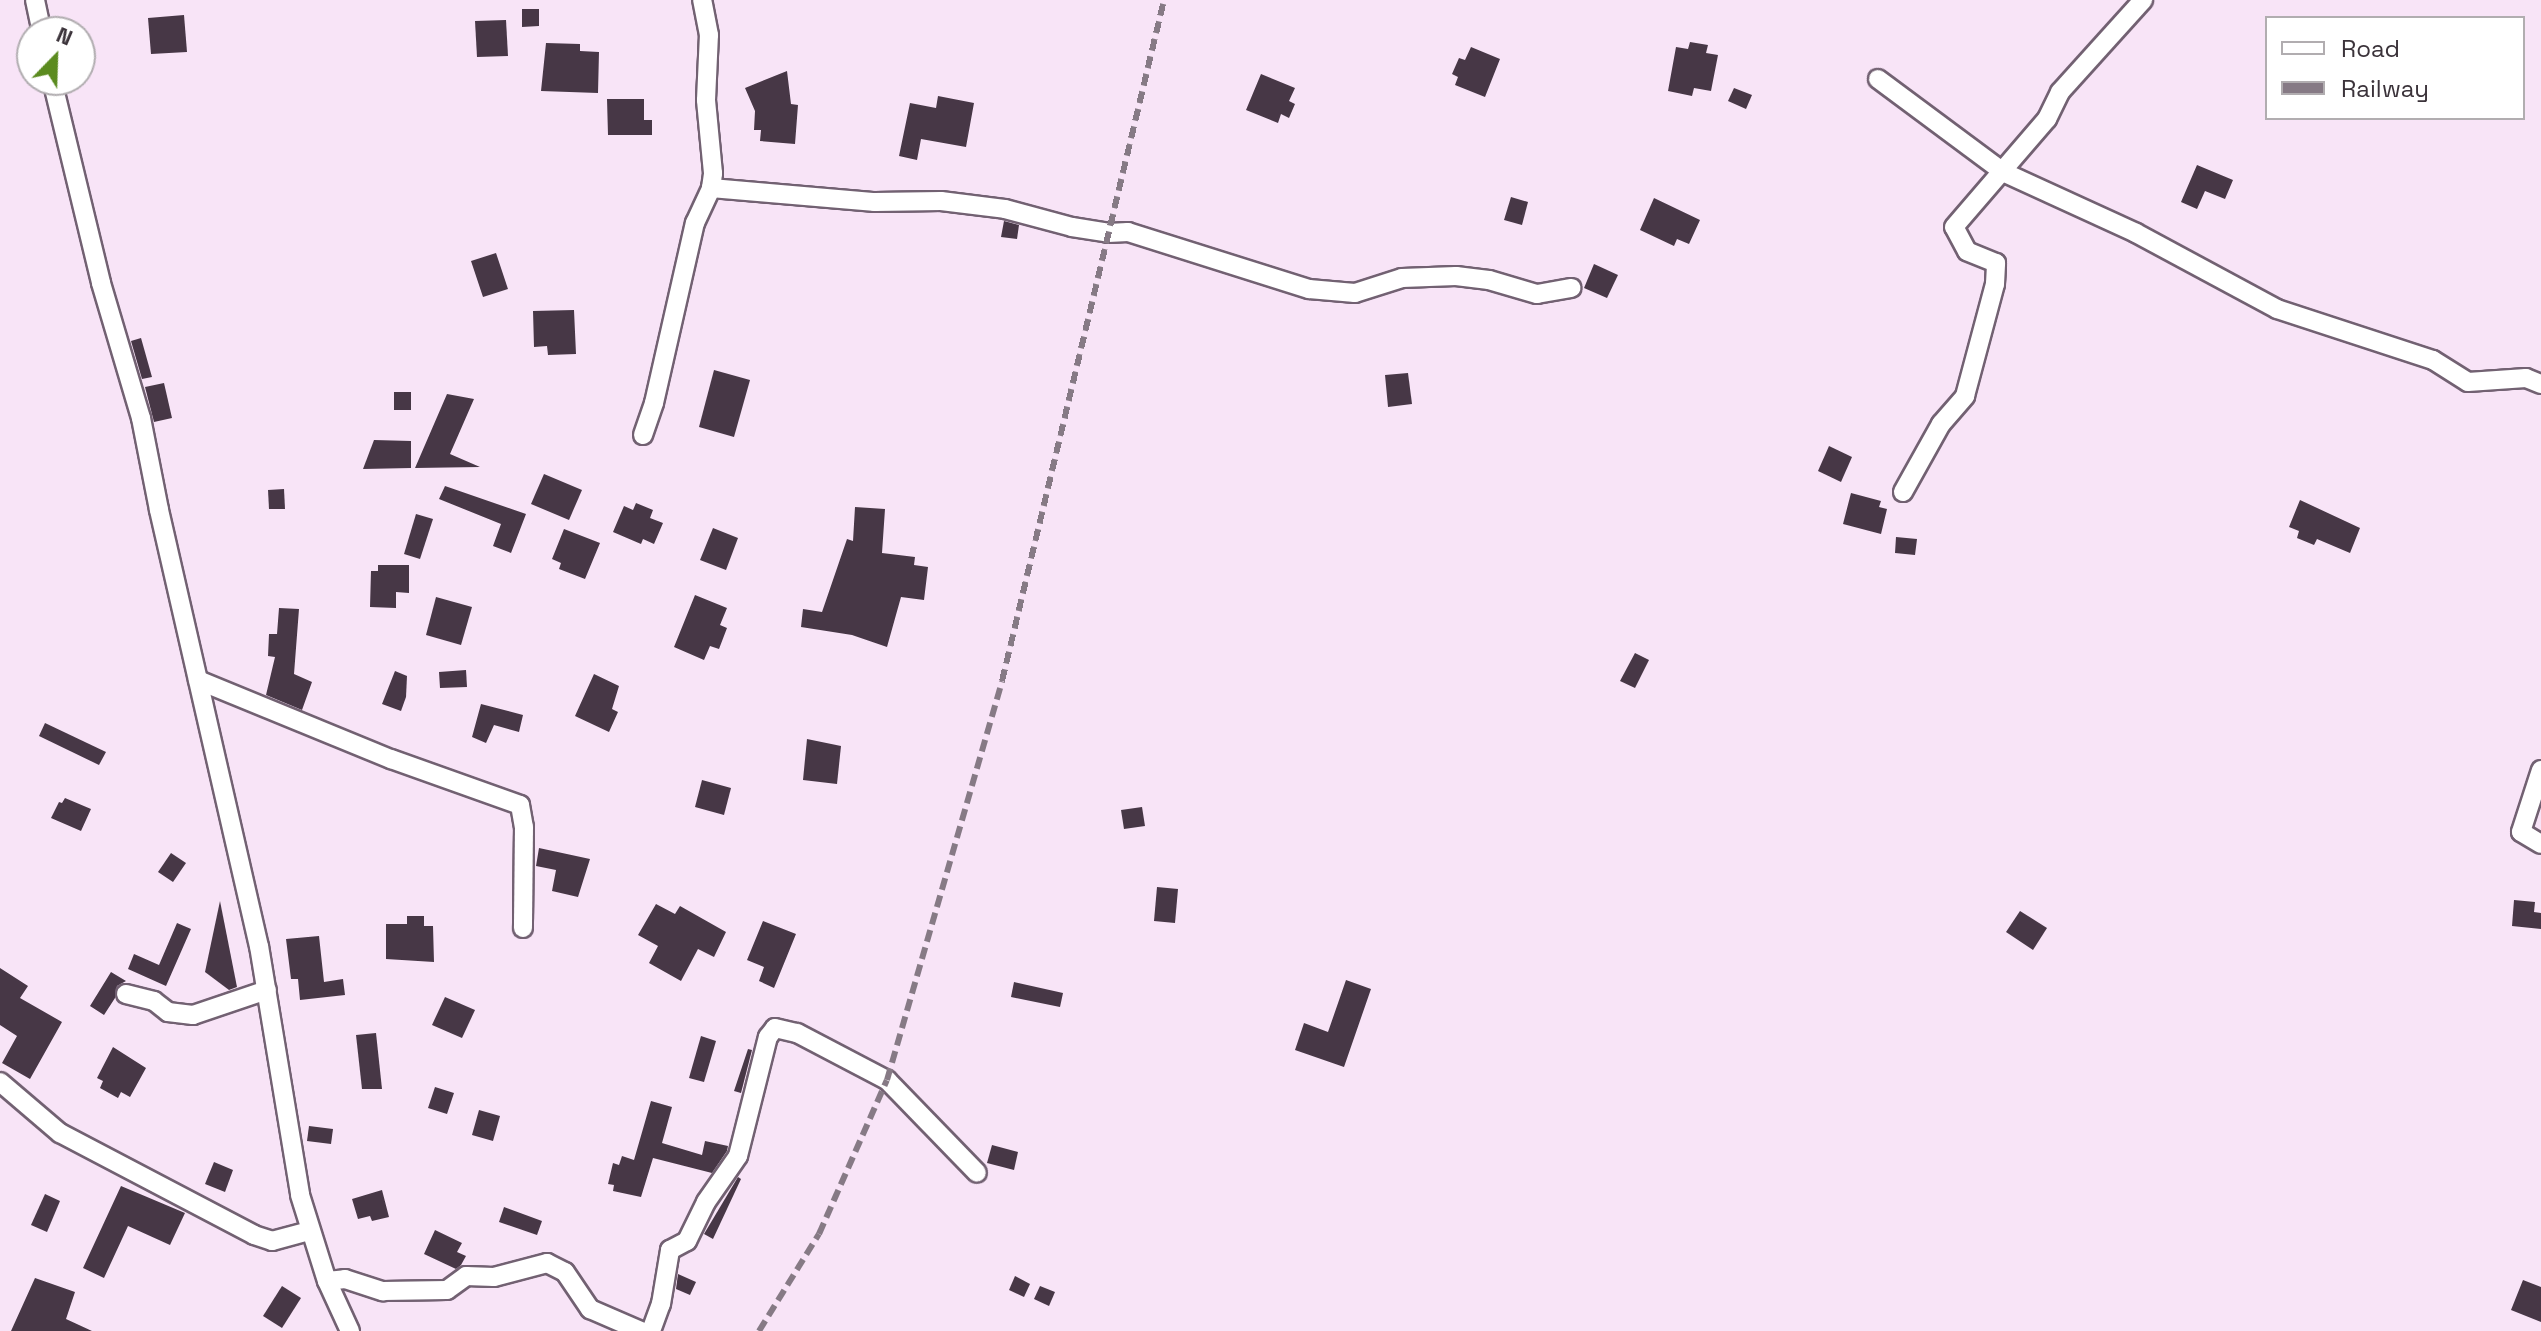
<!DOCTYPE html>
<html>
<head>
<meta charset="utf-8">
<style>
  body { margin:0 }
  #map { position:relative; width:2541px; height:1331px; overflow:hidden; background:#f8e4f7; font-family:"Space Grotesk",sans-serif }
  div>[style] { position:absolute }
  .building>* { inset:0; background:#473746 }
  .roads { filter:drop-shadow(2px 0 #726172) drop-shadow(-2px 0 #726172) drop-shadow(0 2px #726172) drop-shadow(0 -2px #726172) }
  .street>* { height:18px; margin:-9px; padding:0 9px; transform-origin:9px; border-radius:9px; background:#fff }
  .rail>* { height:6px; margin-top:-3px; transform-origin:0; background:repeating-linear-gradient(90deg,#867a85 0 12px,transparent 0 18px) }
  span { translate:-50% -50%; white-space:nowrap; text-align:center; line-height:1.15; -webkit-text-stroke:8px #fff; paint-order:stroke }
  .legend { position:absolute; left:2265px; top:16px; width:260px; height:104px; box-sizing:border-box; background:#fff; border:2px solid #b1adb0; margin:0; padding:10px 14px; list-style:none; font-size:24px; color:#3b333a }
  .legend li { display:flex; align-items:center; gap:16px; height:40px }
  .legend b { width:40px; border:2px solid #b1adb0 }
  .north { position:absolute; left:16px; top:16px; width:80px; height:80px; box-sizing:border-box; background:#fff; border:2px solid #b1adb0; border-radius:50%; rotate:23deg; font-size:22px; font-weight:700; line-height:32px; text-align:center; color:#3b333a }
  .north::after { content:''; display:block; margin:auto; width:28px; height:36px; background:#5b8b1f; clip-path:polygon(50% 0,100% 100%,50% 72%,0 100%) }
</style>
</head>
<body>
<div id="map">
  <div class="building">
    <i style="clip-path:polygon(522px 9px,539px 9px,539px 26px,522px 27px)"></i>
    <i style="clip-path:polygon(184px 15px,187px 52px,151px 54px,148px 18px)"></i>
    <i style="clip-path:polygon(506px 20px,508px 56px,477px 57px,475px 21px)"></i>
    <i style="clip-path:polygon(1690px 42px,1708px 45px,1706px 53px,1718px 55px,1711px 91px,1694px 88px,1692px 96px,1668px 91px,1676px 47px,1688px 49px)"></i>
    <i style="clip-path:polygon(546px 43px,580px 44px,580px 51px,599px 52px,598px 93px,541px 91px)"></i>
    <i style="clip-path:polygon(1471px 47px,1500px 59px,1485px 97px,1455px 85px,1458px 77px,1452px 74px,1459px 58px,1465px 60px)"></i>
    <i style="clip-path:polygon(787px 71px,791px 104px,798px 105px,795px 144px,760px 141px,761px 130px,754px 130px,755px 111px,745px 88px)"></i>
    <i style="clip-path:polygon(1261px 74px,1295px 88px,1289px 101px,1295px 104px,1289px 118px,1281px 114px,1278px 123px,1246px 110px)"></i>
    <i style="clip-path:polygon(1734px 88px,1752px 95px,1746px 109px,1728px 101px)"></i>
    <i style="clip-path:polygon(938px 96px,974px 103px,966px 147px,921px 139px,917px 160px,899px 156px,910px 103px,936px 108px)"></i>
    <i style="clip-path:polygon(607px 99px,644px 99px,644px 120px,652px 120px,652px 135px,608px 135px)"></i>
    <i style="clip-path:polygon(2197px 165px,2233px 180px,2225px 199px,2205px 191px,2197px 209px,2181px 202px)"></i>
    <i style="clip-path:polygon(1511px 197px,1528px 202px,1522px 225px,1504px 220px)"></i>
    <i style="clip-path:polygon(1654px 198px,1700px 220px,1689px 244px,1677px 239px,1674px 246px,1640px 230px)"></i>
    <i style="clip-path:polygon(1004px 221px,1019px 225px,1017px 239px,1001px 237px)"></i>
    <i style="clip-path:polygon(496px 253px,508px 289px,483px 297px,471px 261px)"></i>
    <i style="clip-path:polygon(1594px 264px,1618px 275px,1607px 298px,1584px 288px)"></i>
    <i style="clip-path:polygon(574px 310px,576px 354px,548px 355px,547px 346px,534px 347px,533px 311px)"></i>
    <i style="clip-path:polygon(141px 338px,152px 377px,142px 379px,131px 341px)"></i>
    <i style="clip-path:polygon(714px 370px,750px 380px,734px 437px,699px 427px)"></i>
    <i style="clip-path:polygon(1408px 373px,1412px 404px,1388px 407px,1385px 375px)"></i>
    <i style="clip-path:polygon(164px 383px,172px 418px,154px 422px,145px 387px)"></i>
    <i style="clip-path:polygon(394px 392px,411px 392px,411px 410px,394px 410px)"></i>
    <i style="clip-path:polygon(447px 394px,474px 399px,450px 454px,480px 467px,415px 468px)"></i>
    <i style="clip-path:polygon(374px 440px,411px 441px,411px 468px,363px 469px)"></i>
    <i style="clip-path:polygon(1829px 446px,1852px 457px,1841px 482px,1818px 471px)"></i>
    <i style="clip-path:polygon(544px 474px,582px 490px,569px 520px,531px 504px)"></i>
    <i style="clip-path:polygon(445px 486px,526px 514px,511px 553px,493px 546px,501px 524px,439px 499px)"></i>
    <i style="clip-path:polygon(284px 489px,285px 509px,269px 509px,268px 490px)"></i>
    <i style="clip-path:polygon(1851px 493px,1881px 501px,1879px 507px,1887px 509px,1881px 534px,1843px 524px)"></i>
    <i style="clip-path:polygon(2300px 500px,2360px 528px,2350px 553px,2317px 539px,2314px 545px,2297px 538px,2299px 531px,2289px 527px)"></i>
    <i style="clip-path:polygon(636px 503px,653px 510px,650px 518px,663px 523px,654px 544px,643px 539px,641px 544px,613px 532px,624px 506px,633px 510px)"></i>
    <i style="clip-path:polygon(855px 507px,885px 509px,882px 553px,915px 557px,914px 565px,928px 567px,924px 600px,901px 597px,887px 647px,852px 635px,801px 627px,803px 609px,822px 612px,847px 539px,853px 541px)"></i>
    <i style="clip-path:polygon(416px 514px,433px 519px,420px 559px,404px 554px)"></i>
    <i style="clip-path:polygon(713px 528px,738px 538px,726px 570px,700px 560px)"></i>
    <i style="clip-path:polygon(564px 529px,600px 543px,585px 579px,559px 569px,561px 563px,552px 559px)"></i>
    <i style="clip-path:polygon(1896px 537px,1917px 539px,1915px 555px,1895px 553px)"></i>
    <i style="clip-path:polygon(378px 565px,409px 565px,409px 593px,396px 592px,396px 608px,370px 607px,371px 571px,378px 571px)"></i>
    <i style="clip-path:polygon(695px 595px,727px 608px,720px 625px,727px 628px,719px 649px,710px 646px,704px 660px,674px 647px)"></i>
    <i style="clip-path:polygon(436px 597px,472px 607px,461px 645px,426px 635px)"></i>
    <i style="clip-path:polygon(279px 608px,299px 609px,294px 674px,312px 682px,302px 710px,266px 695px,275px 657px,268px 656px,269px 634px,277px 634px)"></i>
    <i style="clip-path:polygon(1635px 653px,1649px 660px,1635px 688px,1620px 681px)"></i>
    <i style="clip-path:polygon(466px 670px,467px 687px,440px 688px,439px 672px)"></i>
    <i style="clip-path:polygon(395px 671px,407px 676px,406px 697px,401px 711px,382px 704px)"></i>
    <i style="clip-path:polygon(594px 674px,619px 686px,612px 709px,618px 712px,609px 732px,575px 716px)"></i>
    <i style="clip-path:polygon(481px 704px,523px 715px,519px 732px,494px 725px,486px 743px,472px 737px)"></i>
    <i style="clip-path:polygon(45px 723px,106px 752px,99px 765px,39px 736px)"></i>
    <i style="clip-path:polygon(807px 739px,841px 746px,837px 784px,803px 780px)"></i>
    <i style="clip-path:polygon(702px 780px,731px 788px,724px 815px,695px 807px)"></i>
    <i style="clip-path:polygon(65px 798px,91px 809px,81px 831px,51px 818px,59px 802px,62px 803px)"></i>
    <i style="clip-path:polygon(1142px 807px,1145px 826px,1124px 829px,1121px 810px)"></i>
    <i style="clip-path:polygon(539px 848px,590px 859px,578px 897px,552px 891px,556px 870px,536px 866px)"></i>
    <i style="clip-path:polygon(171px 853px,186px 863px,173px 882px,158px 872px)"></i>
    <i style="clip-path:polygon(1157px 887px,1178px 889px,1175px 923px,1154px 921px)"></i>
    <i style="clip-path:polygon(2514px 900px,2535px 902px,2534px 912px,2541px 913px,2541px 929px,2512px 926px)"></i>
    <i style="clip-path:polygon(220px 901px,237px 987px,229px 990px,205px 972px)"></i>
    <i style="clip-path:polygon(656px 904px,675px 914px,680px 906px,726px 932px,714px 957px,698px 949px,681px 981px,649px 963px,658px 946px,638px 935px)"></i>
    <i style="clip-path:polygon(2020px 911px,2047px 928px,2033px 950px,2006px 932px)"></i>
    <i style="clip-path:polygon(407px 916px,424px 916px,424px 926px,433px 926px,434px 962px,386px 959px,386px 924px,407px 924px)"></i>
    <i style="clip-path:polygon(763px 921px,796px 934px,774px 988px,759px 981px,764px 967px,747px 960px)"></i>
    <i style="clip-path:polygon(177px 923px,191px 929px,166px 986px,128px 969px,134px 954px,159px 965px)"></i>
    <i style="clip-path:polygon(319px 936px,324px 982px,343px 979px,345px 995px,300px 1000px,298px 979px,291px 979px,286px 939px)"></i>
    <i style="clip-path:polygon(0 968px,28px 986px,20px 998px,62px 1022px,30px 1079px,2px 1063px,17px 1036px,0 1025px)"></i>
    <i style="clip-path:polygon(111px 972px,126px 981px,117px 986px,115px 998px,104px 1015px,90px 1006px)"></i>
    <i style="clip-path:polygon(1346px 980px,1371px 989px,1344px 1067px,1295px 1050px,1304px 1023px,1328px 1032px)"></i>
    <i style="clip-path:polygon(1014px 982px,1063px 993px,1060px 1007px,1011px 997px)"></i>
    <i style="clip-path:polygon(445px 997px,475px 1010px,462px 1038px,432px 1025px)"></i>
    <i style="clip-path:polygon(376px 1033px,382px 1089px,362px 1089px,356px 1035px)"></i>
    <i style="clip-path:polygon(701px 1036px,716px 1041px,704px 1082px,689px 1078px)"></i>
    <i style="clip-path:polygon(113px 1047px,146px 1068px,130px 1097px,121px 1092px,118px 1098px,100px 1088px,103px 1081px,97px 1078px)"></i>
    <i style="clip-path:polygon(748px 1049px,752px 1050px,741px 1093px,734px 1091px)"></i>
    <i style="clip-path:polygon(435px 1087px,454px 1093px,447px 1114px,428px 1108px)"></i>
    <i style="clip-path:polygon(651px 1101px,672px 1107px,662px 1143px,702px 1155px,705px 1141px,728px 1146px,727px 1151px,712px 1173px,653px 1158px,641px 1197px,613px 1191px,614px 1185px,608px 1184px,613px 1163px,619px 1165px,622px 1156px,634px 1160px)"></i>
    <i style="clip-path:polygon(479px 1110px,500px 1116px,493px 1141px,472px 1135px)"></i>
    <i style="clip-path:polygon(309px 1126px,333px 1129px,331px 1144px,307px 1141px)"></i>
    <i style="clip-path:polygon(992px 1145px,1018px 1152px,1014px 1170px,987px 1163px)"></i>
    <i style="clip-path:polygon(214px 1162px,233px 1170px,225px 1192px,205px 1184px)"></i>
    <i style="clip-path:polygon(738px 1177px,741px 1179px,713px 1239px,704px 1234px)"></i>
    <i style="clip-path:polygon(121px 1186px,185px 1213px,170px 1245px,128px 1226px,104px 1278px,83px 1268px)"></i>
    <i style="clip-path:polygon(382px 1190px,389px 1217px,372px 1221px,370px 1216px,358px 1219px,352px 1199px)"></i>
    <i style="clip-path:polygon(45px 1194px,60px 1201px,47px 1232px,31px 1225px)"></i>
    <i style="clip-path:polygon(504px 1207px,542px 1221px,537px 1235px,499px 1222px)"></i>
    <i style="clip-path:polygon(435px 1230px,462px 1243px,457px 1252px,466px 1256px,461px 1265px,456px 1269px,424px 1254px)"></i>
    <i style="clip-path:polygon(678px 1274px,696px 1282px,690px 1295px,676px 1289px)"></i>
    <i style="clip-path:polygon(1015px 1276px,1030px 1284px,1024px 1297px,1009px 1290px)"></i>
    <i style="clip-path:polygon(35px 1278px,75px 1292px,66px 1319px,92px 1331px,11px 1331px)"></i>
    <i style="clip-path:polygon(2523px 1280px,2541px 1287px,2541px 1322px,2511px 1310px)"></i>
    <i style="clip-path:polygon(282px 1286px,301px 1298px,282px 1328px,263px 1316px)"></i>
    <i style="clip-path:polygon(1040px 1286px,1055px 1292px,1049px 1306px,1034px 1299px)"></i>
  </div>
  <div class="roads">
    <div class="street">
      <i style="left:35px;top:0;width:33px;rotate:78deg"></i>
      <i style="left:1878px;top:79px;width:156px;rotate:36.6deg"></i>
      <i style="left:2003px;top:172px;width:146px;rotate:24.6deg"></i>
      <i style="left:2136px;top:233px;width:160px;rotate:28.3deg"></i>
      <i style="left:2277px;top:309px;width:164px;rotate:18.1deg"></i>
      <i style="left:2433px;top:360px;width:41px;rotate:32.2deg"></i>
      <i style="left:2468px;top:382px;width:58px;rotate:-3.9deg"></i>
      <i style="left:2526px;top:378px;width:16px;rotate:22deg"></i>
      <i style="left:52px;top:80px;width:209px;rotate:76.4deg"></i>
      <i style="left:101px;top:283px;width:141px;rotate:73.5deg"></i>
      <i style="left:141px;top:418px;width:94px;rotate:78.9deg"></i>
      <i style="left:159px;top:510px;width:447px;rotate:77.1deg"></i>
      <i style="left:259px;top:946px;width:252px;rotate:80.6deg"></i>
      <i style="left:300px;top:1195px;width:90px;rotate:72.6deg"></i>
      <i style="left:327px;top:1281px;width:55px;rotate:65.3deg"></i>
      <i style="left:711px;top:188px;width:165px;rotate:4.9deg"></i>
      <i style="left:875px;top:202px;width:66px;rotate:-0.9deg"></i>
      <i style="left:941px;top:201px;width:64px;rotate:7.1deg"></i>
      <i style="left:1005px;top:209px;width:69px;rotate:15deg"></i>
      <i style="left:1072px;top:227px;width:36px;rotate:9deg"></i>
      <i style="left:1108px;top:233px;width:20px;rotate:-3deg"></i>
      <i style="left:1128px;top:232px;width:190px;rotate:17.5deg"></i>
      <i style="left:1309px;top:289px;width:46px;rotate:5deg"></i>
      <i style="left:1355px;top:293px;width:49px;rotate:-17.7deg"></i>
      <i style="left:1402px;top:278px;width:54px;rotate:-2.1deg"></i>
      <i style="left:1456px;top:276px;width:33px;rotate:7deg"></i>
      <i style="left:1489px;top:280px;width:50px;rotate:16.3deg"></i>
      <i style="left:1537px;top:294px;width:35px;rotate:-10deg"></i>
      <i style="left:643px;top:435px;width:34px;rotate:-71deg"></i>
      <i style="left:654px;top:403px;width:185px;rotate:-77.2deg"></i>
      <i style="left:695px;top:223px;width:38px;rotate:-65deg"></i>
      <i style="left:711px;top:188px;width:15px;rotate:-82deg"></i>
      <i style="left:713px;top:173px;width:73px;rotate:-95.5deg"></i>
      <i style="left:706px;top:100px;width:65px;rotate:-87.4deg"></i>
      <i style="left:709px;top:35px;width:36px;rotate:-101deg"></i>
      <i style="left:1903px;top:492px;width:78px;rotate:-60.8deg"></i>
      <i style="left:1941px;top:424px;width:37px;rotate:-49deg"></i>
      <i style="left:1965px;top:396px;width:116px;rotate:-75deg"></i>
      <i style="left:1995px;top:284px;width:21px;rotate:-87deg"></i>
      <i style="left:1996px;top:263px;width:31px;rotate:-158deg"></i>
      <i style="left:1967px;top:251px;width:27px;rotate:-118deg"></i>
      <i style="left:1954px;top:227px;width:143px;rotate:-49.3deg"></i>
      <i style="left:2047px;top:119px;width:30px;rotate:-64deg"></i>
      <i style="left:2060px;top:92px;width:124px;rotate:-47.9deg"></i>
      <i style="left:198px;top:680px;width:209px;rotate:22.3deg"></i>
      <i style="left:391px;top:759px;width:137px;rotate:19.6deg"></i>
      <i style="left:520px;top:805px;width:22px;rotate:80deg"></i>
      <i style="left:524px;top:827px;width:101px;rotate:90.6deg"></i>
      <i style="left:2541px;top:770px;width:65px;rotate:107.9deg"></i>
      <i style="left:2521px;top:832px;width:23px;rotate:31deg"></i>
      <i style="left:126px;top:994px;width:29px;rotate:14deg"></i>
      <i style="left:154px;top:1001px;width:18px;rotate:38deg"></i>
      <i style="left:168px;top:1012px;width:25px;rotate:7deg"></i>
      <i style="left:193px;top:1015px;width:78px;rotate:-18.7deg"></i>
      <i style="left:0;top:1082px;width:79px;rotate:40.4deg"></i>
      <i style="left:60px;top:1133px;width:219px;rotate:27.7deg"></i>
      <i style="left:254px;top:1235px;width:19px;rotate:18deg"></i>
      <i style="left:272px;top:1241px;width:38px;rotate:-15deg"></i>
      <i style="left:327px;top:1281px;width:18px;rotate:-6deg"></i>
      <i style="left:345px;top:1279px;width:40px;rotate:18deg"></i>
      <i style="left:383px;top:1291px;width:64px;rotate:-0.9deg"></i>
      <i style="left:447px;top:1290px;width:24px;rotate:-36deg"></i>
      <i style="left:466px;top:1276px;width:28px;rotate:2deg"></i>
      <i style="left:494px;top:1277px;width:55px;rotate:-14.8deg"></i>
      <i style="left:547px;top:1263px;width:20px;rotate:27deg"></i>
      <i style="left:565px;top:1272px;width:45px;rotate:56deg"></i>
      <i style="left:590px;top:1309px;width:56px;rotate:23.3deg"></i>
      <i style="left:651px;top:1331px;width:29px;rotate:-70deg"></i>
      <i style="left:661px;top:1304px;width:55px;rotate:-80.5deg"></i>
      <i style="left:670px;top:1250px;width:19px;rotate:-28deg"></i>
      <i style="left:687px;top:1241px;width:43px;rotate:-64deg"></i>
      <i style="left:706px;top:1202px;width:56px;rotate:-55.2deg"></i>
      <i style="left:738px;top:1156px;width:123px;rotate:-75.9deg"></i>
      <i style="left:768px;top:1037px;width:11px;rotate:-52deg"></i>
      <i style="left:775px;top:1028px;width:23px;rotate:13deg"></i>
      <i style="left:797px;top:1033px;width:102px;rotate:27.6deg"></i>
      <i style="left:887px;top:1080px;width:129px;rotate:45.9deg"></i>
    </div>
  </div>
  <div class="rail">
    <i style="left:759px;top:1331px;width:114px;rotate:-58.3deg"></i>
    <i style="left:819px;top:1234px;width:168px;rotate:-66.2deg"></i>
    <i style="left:887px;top:1080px;width:415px;rotate:-73.9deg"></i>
    <i style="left:1002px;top:681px;width:700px;rotate:-76.62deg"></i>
  </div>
  <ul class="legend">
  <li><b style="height:10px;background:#fff"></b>Road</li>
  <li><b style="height:10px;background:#867a85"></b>Railway</li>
  </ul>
  <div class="north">N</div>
</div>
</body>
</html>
